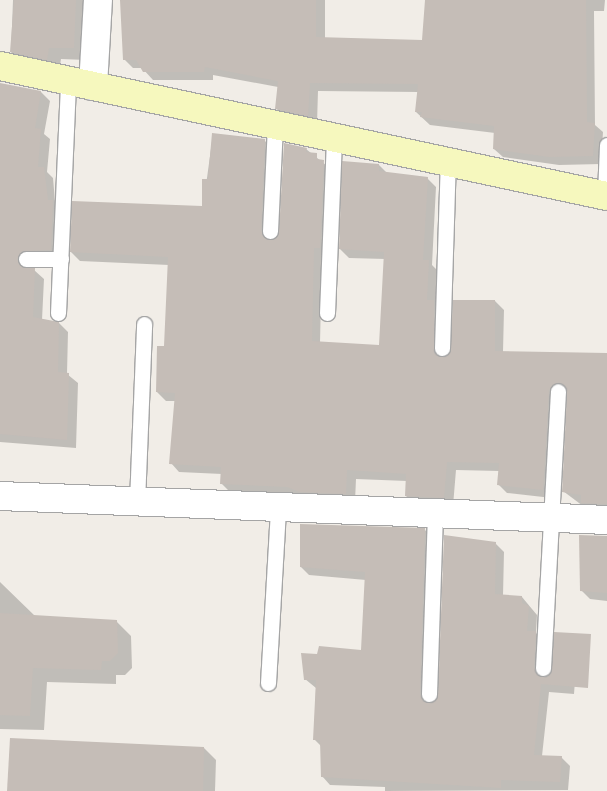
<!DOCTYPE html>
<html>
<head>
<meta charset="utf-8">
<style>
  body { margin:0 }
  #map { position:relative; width:607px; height:791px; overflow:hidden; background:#f1ede7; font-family:"Exo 2",sans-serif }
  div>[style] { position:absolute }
  .shadow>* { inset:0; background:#0003 }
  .building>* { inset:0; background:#c5bdb7 }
  .roads { filter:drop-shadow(1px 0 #a5a5a5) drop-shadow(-1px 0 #a5a5a5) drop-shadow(0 1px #a5a5a5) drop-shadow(0 -1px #a5a5a5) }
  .lane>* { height:15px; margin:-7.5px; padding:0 7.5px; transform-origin:7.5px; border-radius:7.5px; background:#fff }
  .street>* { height:28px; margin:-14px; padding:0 14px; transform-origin:14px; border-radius:14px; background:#fff }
  .secondary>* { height:28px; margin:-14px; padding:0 14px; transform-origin:14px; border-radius:14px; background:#f6f8be }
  span { translate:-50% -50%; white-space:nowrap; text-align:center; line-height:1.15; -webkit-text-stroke:4px #fff; paint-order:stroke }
</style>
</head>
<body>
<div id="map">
  <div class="shadow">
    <i style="clip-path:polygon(13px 0,89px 0,86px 60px,61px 59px,59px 72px,24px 64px,11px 52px)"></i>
    <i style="clip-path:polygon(121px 0,325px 0,325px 38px,423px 42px,426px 0,605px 0,604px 11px,594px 11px,595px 125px,603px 132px,601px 164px,559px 165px,503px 157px,494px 149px,495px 133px,430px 125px,416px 112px,418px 92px,318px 91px,317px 124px,285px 117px,276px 108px,278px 87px,213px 75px,213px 80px,153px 80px,142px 68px,133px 68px,124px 59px)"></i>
    <i style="clip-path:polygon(0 87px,41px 92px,50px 101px,44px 134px,50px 139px,47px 172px,53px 178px,60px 258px,31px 259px,25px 269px,34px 270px,44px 279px,42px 320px,59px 323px,68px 332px,67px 374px,78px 383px,76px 448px,0 442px)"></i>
    <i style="clip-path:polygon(213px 134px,264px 140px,273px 149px,269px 241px,281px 232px,306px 149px,332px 170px,322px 256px,320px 343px,380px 346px,385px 259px,349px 258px,340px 249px,379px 165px,387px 173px,427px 178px,436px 187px,432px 265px,437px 270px,436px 304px,443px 310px,441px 357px,447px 358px,495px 301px,504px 310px,503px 352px,607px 355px,607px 512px,591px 512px,563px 491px,569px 388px,557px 400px,552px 498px,507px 493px,498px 484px,499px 471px,456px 470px,453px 506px,415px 505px,406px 496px,407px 481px,356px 479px,355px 502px,231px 493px,222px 484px,222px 474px,179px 472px,171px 463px,176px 401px,166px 401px,157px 392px,165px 348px,169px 265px,80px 261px,71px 252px,203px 207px)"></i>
    <i style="clip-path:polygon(425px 530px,433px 538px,428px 706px,440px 695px,496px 544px,504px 552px,503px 596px,522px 597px,537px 615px,536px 633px,544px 641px,542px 676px,552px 674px,578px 643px,574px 694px,549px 692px,542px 756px,561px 757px,570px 766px,568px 790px,385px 791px,385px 787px,330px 785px,322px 776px,321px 746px,314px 739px,316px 688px,305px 679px,318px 655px,362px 652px,366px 580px,309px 575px,301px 567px)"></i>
    <i style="clip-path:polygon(580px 536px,607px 539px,607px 601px,590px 599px,582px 591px)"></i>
    <i style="clip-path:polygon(0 582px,35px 616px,116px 621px,131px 636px,132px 668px,125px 675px,116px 675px,116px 684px,47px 682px,44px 730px,0 729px)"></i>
    <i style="clip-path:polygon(204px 748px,216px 760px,215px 791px,8px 791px)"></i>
  </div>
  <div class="building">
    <i style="clip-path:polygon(14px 0,76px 0,74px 48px,49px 48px,47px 60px,10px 52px)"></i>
    <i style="clip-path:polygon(120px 0,316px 0,316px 37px,422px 40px,425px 0,586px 0,587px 122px,595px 123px,593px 156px,549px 157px,493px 149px,494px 126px,420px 117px,422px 112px,415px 112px,418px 84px,310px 83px,308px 116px,275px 109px,278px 81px,205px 67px,204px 72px,143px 72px,136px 60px,123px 60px)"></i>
    <i style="clip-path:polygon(0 83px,41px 91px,35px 128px,41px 129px,38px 167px,44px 167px,48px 200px,53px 200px,51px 250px,22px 251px,17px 259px,22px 267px,35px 268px,33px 317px,59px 322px,58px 372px,69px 373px,67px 440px,0 434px)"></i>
    <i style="clip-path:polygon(212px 133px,265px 139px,261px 231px,269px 240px,279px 231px,284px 143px,307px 148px,306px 152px,317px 153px,317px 159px,324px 160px,320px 248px,314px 248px,312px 341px,379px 345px,384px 252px,339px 249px,342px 161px,379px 164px,379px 171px,428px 177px,423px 260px,429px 260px,427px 300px,434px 300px,434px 353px,442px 357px,450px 352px,453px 300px,495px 300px,495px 351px,607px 353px,607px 504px,581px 503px,581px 495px,562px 492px,567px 392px,559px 382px,549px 390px,543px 490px,497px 485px,499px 463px,447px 462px,444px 498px,405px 496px,406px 474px,347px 470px,346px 494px,300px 492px,287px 487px,220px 484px,221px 467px,169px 464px,175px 393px,156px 392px,157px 346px,164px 346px,168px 257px,70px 252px,72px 201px,202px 206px,202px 179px,208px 179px)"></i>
    <i style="clip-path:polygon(300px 524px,425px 528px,420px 694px,424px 702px,434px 702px,438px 694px,444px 535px,496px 542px,495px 594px,522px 596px,522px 603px,529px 606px,527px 631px,536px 631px,534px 667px,538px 676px,551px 673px,554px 632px,591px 634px,588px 688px,541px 684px,534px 755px,562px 756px,560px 782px,501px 780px,501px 788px,321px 777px,320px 740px,313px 740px,316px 680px,304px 680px,301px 653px,317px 654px,319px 646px,361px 650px,365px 572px,300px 567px)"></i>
    <i style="clip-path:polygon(579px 535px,607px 536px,607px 593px,580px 591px)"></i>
    <i style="clip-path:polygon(0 613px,117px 620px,118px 653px,110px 661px,102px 661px,101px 670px,33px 668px,30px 716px,0 715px)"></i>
    <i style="clip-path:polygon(10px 738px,204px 747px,203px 791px,7px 791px)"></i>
  </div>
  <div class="roads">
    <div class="lane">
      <i style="left:605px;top:195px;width:50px;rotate:-87.7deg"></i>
      <i style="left:270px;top:231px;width:106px;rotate:-87.3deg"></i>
      <i style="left:26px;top:259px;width:35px"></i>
      <i style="left:58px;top:313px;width:232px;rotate:-87.5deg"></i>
      <i style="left:327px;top:313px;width:176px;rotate:-87.7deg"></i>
      <i style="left:442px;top:348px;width:186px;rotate:-88.2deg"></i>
      <i style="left:137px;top:502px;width:178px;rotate:-87.7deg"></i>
      <i style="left:543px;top:668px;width:277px;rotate:-86.9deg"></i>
      <i style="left:268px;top:683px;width:176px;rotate:-86.7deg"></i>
      <i style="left:429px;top:694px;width:181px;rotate:-88.1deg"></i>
    </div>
    <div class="street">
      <i style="left:93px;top:86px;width:86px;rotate:-86.7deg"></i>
      <i style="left:0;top:496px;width:607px;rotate:2.26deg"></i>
    </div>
    <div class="secondary">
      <i style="left:0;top:66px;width:621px;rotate:12.09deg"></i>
    </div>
  </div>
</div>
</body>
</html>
